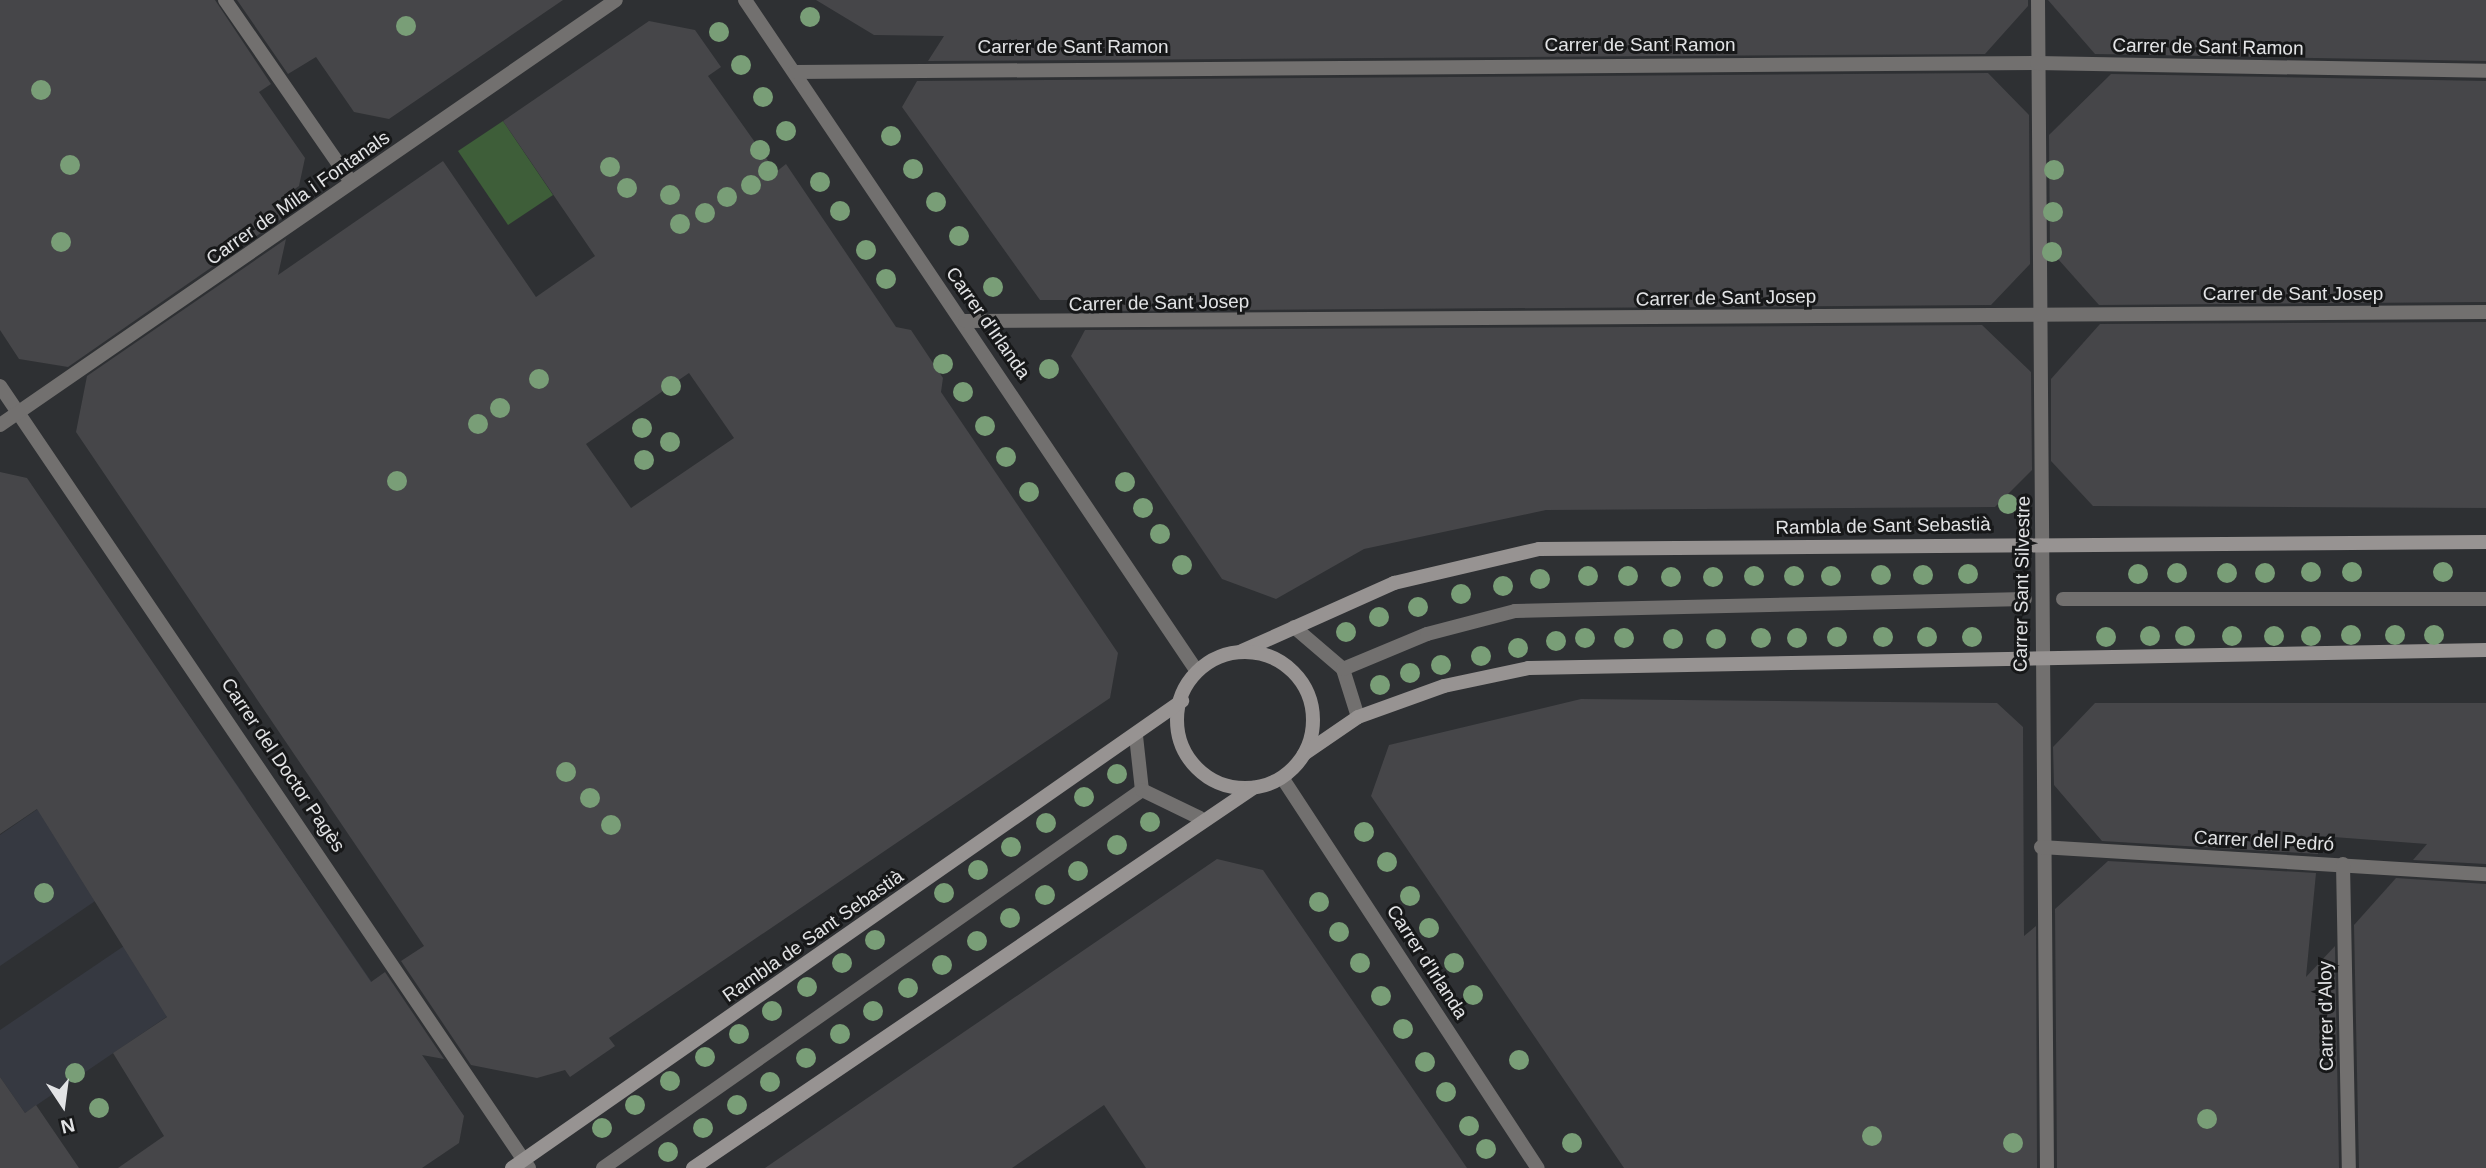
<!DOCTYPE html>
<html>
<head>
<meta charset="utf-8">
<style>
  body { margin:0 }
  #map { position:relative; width:2486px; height:1168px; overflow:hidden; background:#2e3033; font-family:Helvetica,sans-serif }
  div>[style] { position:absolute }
  .built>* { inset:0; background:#363941 }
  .green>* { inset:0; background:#3e5e39 }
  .building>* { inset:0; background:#464649 }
  .street>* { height:14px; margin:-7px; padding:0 7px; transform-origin:7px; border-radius:7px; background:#72706f }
  .secondary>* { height:14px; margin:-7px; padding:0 7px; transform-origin:7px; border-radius:7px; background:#979392 }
  .secondary>.ring { margin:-7px; padding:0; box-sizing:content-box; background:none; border:14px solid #979392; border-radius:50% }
  .trees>* { width:20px; height:20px; margin:-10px; border-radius:50%; background:#799e77 }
  span { translate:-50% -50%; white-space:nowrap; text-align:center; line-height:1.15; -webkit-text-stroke:6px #171819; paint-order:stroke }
  .street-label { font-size:19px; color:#e2e3e5 }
  .north { position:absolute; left:28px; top:1070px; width:70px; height:70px; -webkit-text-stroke:5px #171819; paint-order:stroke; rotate:167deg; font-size:19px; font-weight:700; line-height:28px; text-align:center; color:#e2e3e5 }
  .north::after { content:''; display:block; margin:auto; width:24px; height:32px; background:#e2e3e5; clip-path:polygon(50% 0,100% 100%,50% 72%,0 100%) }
</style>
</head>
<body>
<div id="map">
  <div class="built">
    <i style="clip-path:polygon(184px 708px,246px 798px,0 966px,0 835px)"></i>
    <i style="clip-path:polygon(276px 843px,464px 1116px,184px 1005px,25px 1113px,0 1077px,0 1030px)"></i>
  </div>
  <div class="green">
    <i style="clip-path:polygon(503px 121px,553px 195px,508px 225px,458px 151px)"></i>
  </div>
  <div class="building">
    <i style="clip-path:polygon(0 0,215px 0,271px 84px,259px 92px,305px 158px,299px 186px,275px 203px,284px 217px,68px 367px,19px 359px,0 330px)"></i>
    <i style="clip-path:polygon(237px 0,563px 0,389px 119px,354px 112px,316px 57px,288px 74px)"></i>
    <i style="clip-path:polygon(816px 0,2028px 0,2028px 6px,1985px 54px,928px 61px,944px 36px,874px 35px)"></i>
    <i style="clip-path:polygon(2048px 0,2486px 0,2486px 61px,2095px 54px)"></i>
    <i style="clip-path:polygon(evenodd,649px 21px,695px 30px,721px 67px,708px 76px,776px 172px,786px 164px,896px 327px,911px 330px,943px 378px,941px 392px,1118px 653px,1110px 698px,609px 1038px,615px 1046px,570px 1077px,565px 1070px,537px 1078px,471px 1065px,401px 961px,424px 946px,76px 432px,87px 376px,286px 239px,278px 275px,443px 161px,536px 297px,595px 256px,503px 121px,649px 21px,689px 373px,734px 438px,631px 508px,586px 444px,689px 373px)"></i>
    <i style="clip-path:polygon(1988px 73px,2029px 115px,2030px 264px,1991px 305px,1096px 311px,1102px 300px,1040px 300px,902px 107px,917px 81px)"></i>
    <i style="clip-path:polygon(2111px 74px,2486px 81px,2486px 302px,2099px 305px,2050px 250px,2049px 135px)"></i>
    <i style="clip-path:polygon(2486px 322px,2486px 508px,2093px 506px,2051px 461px,2051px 379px,2100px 324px)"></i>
    <i style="clip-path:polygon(1982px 325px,2031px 372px,2032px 470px,1995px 507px,1546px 510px,1364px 549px,1276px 599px,1222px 579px,1071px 356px,1085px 330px)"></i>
    <i style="clip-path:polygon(0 472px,27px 478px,371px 982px,385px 972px,444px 1059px,422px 1055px,464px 1116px,459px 1143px,422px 1168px,118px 1168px,164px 1136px,113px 1053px,167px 1017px,37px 809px,0 834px)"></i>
    <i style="clip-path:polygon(1581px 699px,1997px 703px,2023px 727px,2024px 936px,2036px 926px,2037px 1168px,1624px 1168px,1371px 796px,1389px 745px)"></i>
    <i style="clip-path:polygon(2095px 703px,2486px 703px,2486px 864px,2413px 860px,2427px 844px,2320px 836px,2318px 854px,2102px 841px,2054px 785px,2053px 747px)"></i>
    <i style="clip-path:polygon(1217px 859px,1263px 870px,1467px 1168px,1146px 1168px,1104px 1105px,1012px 1168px,765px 1168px)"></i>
    <i style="clip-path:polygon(2108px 861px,2316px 873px,2306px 977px,2335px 946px,2339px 1168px,2057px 1168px,2055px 909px)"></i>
    <i style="clip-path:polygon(2396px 878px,2486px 884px,2486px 1168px,2359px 1168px,2354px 925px)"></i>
    <i style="clip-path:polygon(0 1077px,25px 1113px,36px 1105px,79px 1168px,0 1168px)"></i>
  </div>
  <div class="street">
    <i style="left:225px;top:0;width:221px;rotate:55.3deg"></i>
    <i style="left:745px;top:0;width:808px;rotate:56.05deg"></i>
    <i style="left:2038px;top:0;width:1168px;rotate:89.56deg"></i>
    <i style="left:795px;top:72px;width:1242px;rotate:-0.42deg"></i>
    <i style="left:2037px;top:63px;width:449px;rotate:1deg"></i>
    <i style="left:965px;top:321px;width:1521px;rotate:-0.34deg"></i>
    <i style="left:0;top:386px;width:944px;rotate:55.92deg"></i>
    <i style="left:0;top:425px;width:748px;rotate:-34.6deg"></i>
    <i style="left:2063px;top:599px;width:423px"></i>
    <i style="left:1294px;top:627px;width:65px;rotate:40.6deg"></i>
    <i style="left:1358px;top:717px;width:50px;rotate:-107.4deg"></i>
    <i style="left:1343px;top:669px;width:91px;rotate:-22.6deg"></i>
    <i style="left:1427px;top:634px;width:91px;rotate:-14.6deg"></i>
    <i style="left:1515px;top:611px;width:510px;rotate:-1.35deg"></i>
    <i style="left:1136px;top:736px;width:54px;rotate:83.7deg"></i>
    <i style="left:1283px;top:779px;width:465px;rotate:56.8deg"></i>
    <i style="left:2041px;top:847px;width:446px;rotate:3.5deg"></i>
    <i style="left:2343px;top:864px;width:304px;rotate:88.9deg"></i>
    <i style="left:603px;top:1168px;width:658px;rotate:-35.04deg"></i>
    <i style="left:1142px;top:790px;width:64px;rotate:25.8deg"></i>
  </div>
  <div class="secondary">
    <i style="left:1242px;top:651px;width:167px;rotate:-24.1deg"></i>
    <i style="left:1394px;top:583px;width:149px;rotate:-13.2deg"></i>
    <i style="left:1539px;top:549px;width:947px;rotate:-0.42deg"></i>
    <i class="ring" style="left:1177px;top:652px;width:122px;height:122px"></i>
    <i style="left:1304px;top:754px;width:65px;rotate:-34.4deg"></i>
    <i style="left:1358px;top:717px;width:91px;rotate:-19.8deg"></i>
    <i style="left:1444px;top:686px;width:87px;rotate:-12deg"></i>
    <i style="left:1529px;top:668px;width:957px;rotate:-1.08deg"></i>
    <i style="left:512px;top:1168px;width:817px;rotate:-34.88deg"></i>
    <i style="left:693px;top:1168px;width:677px;rotate:-34.16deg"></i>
  </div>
  <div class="trees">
    <i style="left:810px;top:17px"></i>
    <i style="left:406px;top:26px"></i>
    <i style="left:719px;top:32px"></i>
    <i style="left:741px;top:65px"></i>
    <i style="left:41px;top:90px"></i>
    <i style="left:763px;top:97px"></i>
    <i style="left:786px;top:131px"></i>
    <i style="left:891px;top:136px"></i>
    <i style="left:760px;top:150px"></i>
    <i style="left:70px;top:165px"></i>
    <i style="left:610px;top:167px"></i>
    <i style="left:913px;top:169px"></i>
    <i style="left:2054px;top:170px"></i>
    <i style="left:768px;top:171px"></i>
    <i style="left:820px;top:182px"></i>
    <i style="left:751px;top:185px"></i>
    <i style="left:627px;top:188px"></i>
    <i style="left:670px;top:195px"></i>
    <i style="left:727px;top:197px"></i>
    <i style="left:936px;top:202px"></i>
    <i style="left:840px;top:211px"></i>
    <i style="left:2053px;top:212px"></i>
    <i style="left:705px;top:213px"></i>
    <i style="left:680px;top:224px"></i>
    <i style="left:959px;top:236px"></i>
    <i style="left:61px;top:242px"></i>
    <i style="left:866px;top:250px"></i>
    <i style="left:2052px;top:252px"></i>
    <i style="left:886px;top:279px"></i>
    <i style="left:993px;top:287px"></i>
    <i style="left:943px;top:364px"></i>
    <i style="left:1049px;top:369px"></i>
    <i style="left:539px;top:379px"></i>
    <i style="left:671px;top:386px"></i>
    <i style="left:963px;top:392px"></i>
    <i style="left:500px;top:408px"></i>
    <i style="left:478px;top:424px"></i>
    <i style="left:985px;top:426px"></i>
    <i style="left:642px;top:428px"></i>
    <i style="left:670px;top:442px"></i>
    <i style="left:1006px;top:457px"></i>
    <i style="left:644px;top:460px"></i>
    <i style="left:397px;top:481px"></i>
    <i style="left:1125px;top:482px"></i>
    <i style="left:1029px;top:492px"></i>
    <i style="left:2008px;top:504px"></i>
    <i style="left:1143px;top:508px"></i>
    <i style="left:1160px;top:534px"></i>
    <i style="left:1182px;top:565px"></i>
    <i style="left:2311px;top:572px"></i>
    <i style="left:2352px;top:572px"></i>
    <i style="left:2443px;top:572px"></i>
    <i style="left:2177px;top:573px"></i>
    <i style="left:2227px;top:573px"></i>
    <i style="left:2265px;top:573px"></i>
    <i style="left:1968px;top:574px"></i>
    <i style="left:2138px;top:574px"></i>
    <i style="left:1881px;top:575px"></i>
    <i style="left:1923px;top:575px"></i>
    <i style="left:1588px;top:576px"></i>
    <i style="left:1628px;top:576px"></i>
    <i style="left:1754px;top:576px"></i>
    <i style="left:1794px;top:576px"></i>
    <i style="left:1831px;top:576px"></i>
    <i style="left:1671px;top:577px"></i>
    <i style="left:1713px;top:577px"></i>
    <i style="left:1540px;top:579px"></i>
    <i style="left:1503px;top:586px"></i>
    <i style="left:1461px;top:594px"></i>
    <i style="left:1418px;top:607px"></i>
    <i style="left:1379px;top:617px"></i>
    <i style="left:1346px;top:632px"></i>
    <i style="left:2351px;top:635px"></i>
    <i style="left:2395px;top:635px"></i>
    <i style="left:2434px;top:635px"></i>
    <i style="left:2150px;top:636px"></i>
    <i style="left:2185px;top:636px"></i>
    <i style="left:2232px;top:636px"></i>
    <i style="left:2274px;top:636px"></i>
    <i style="left:2311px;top:636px"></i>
    <i style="left:1837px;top:637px"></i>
    <i style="left:1883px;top:637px"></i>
    <i style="left:1927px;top:637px"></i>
    <i style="left:1972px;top:637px"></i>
    <i style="left:2106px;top:637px"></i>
    <i style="left:1585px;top:638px"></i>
    <i style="left:1624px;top:638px"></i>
    <i style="left:1761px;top:638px"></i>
    <i style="left:1797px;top:638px"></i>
    <i style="left:1673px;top:639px"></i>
    <i style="left:1716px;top:639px"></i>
    <i style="left:1556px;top:641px"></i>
    <i style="left:1518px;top:648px"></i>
    <i style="left:1481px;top:656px"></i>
    <i style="left:1441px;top:665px"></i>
    <i style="left:1410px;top:673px"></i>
    <i style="left:1380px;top:685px"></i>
    <i style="left:566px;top:772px"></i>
    <i style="left:1117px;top:774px"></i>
    <i style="left:1084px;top:797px"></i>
    <i style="left:590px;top:798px"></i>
    <i style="left:1150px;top:822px"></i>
    <i style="left:1046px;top:823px"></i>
    <i style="left:611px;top:825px"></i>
    <i style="left:1364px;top:832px"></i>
    <i style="left:1117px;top:845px"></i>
    <i style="left:1011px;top:847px"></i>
    <i style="left:1387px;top:862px"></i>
    <i style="left:978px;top:870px"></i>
    <i style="left:1078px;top:871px"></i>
    <i style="left:44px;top:893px"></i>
    <i style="left:944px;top:893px"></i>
    <i style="left:1045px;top:895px"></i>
    <i style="left:1410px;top:896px"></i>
    <i style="left:1319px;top:902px"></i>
    <i style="left:1010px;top:918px"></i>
    <i style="left:1429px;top:928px"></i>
    <i style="left:1339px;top:932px"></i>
    <i style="left:875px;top:940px"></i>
    <i style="left:977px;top:941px"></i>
    <i style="left:842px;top:963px"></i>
    <i style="left:1360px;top:963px"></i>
    <i style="left:1454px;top:963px"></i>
    <i style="left:942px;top:965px"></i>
    <i style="left:807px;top:987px"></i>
    <i style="left:908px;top:988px"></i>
    <i style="left:1473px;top:995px"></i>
    <i style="left:1381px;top:996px"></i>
    <i style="left:772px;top:1011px"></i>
    <i style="left:873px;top:1011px"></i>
    <i style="left:1403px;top:1029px"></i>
    <i style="left:739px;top:1034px"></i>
    <i style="left:840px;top:1034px"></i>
    <i style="left:705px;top:1057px"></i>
    <i style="left:806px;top:1058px"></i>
    <i style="left:1519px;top:1060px"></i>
    <i style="left:1425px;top:1062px"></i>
    <i style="left:75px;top:1073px"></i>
    <i style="left:670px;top:1081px"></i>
    <i style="left:770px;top:1082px"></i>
    <i style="left:1446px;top:1092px"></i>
    <i style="left:635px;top:1105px"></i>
    <i style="left:737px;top:1105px"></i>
    <i style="left:99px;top:1108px"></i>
    <i style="left:2207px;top:1119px"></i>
    <i style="left:1469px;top:1126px"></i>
    <i style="left:602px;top:1128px"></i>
    <i style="left:703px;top:1128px"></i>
    <i style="left:1872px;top:1136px"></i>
    <i style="left:1572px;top:1143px"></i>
    <i style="left:2013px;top:1143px"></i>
    <i style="left:1486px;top:1149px"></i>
    <i style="left:668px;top:1152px"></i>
  </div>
  <div class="street-label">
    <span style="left:1640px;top:45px">Carrer de Sant Ramon</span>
    <span style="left:1073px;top:47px">Carrer de Sant Ramon</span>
    <span style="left:2208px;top:47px;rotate:1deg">Carrer de Sant Ramon</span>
    <span style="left:298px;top:198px;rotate:-35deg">Carrer de Mila i Fontanals</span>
    <span style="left:2293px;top:294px">Carrer de Sant Josep</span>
    <span style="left:1726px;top:298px;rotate:-1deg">Carrer de Sant Josep</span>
    <span style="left:1159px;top:303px;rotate:-1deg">Carrer de Sant Josep</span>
    <span style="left:988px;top:323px;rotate:55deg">Carrer d'Irlanda</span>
    <span style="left:1883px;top:526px;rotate:-1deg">Rambla de Sant Sebastià</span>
    <span style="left:2022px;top:584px;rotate:-89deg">Carrer Sant Silvestre</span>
    <span style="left:283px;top:765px;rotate:56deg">Carrer del Doctor Pagès</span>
    <span style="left:2264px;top:841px;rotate:3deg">Carrer del Pedró</span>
    <span style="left:813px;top:936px;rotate:-35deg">Rambla de Sant Sebastià</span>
    <span style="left:1427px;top:962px;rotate:57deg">Carrer d'Irlanda</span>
    <span style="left:2326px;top:1016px;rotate:-91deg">Carrer d'Aloy</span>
  </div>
  <div class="north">N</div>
</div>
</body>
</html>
